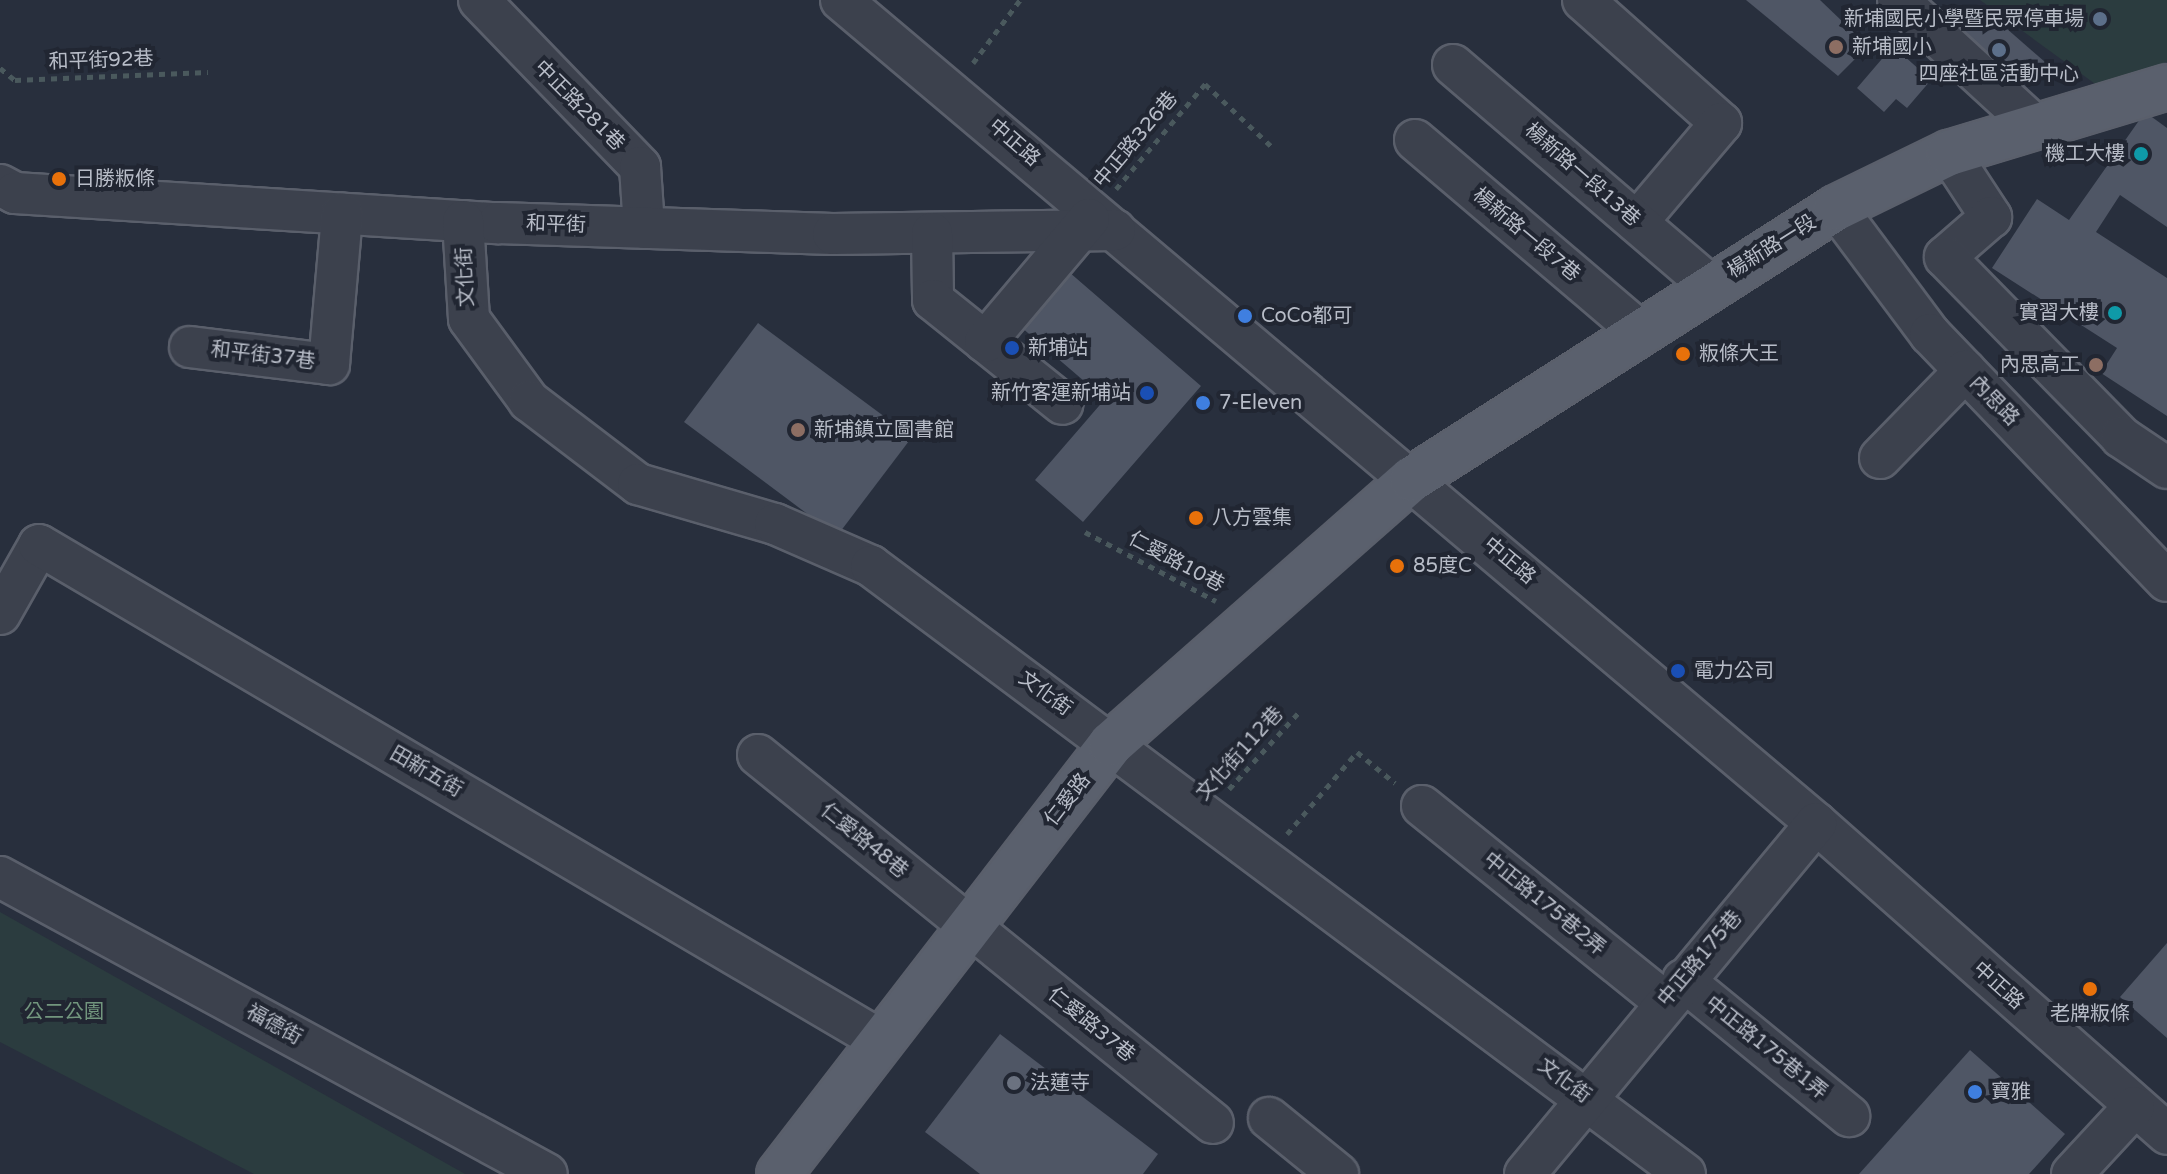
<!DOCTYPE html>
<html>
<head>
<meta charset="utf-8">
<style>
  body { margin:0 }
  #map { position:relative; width:2167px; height:1174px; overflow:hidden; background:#282f3d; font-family:"Varela Round","Noto Sans TC",sans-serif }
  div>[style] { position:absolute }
  .green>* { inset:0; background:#2b3c3f }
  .building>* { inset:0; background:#4f5665 }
  .path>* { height:5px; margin-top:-2.5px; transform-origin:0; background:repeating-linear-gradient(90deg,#4a595d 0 6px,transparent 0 12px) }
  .roads { filter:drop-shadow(2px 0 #5a5f6b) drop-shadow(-2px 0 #5a5f6b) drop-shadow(0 2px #5a5f6b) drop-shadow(0 -2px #5a5f6b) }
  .minor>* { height:40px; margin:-20px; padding:0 20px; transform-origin:20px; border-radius:20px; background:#3c414d }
  .major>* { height:44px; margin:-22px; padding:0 22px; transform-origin:22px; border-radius:22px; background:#5a606d }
  .dots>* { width:22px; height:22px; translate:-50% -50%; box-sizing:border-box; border:4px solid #212632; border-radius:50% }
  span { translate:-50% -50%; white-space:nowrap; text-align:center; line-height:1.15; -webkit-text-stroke:8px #212632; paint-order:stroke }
  .poi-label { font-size:20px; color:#b8bdc8 }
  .right { translate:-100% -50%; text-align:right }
  .left { translate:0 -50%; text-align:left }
  .street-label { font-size:20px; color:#b8bdc8 }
  .park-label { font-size:20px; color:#72967e }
</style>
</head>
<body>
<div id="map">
  <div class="green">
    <i style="clip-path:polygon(1980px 0,2167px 0,2167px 62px,2098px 86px)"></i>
    <i style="clip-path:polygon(0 912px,465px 1174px,254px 1174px,0 1042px)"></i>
  </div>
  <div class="building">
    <i style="clip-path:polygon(1746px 0,1820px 0,1868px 46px,1838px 76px)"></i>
    <i style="clip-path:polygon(1982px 7px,2045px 62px,2016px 94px,1953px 39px)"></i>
    <i style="clip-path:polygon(1893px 46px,1931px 80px,1907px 108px,1896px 99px,1884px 112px,1857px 88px)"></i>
    <i style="clip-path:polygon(2145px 112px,2167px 128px,2167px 227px,2120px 195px,2096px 232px,2167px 278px,2167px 416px,2101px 373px,2117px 348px,1992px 268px,2037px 199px,2069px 220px)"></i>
    <i style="clip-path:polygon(1069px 272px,1201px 386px,1083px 522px,1035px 480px,1105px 399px,1021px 327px)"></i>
    <i style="clip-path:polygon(758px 323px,912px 437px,837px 536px,684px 422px)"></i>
    <i style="clip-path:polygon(2167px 943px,2167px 1038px,2120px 997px)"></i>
    <i style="clip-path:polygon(1000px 1034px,1158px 1154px,1143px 1174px,980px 1174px,925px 1132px)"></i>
    <i style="clip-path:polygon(1970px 1050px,2065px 1134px,2029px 1174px,1859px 1174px)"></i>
  </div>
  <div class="path">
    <i style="left:973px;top:63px;width:79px;rotate:-53.3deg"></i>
    <i style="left:0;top:68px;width:19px;rotate:39deg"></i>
    <i style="left:15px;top:80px;width:193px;rotate:-2.4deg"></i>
    <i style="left:1116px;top:189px;width:138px;rotate:-49.7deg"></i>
    <i style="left:1205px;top:84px;width:92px;rotate:43.2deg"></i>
    <i style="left:1085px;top:532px;width:148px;rotate:27.8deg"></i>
    <i style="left:1229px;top:789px;width:104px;rotate:-47.7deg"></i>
    <i style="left:1287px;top:834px;width:108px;rotate:-49.5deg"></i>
    <i style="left:1357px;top:752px;width:49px;rotate:39.2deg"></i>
  </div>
  <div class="roads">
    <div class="minor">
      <i style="left:479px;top:0;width:232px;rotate:46deg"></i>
      <i style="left:640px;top:167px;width:61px;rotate:86.2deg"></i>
      <i style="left:841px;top:0;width:1276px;rotate:40.17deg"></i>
      <i style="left:1816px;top:823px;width:469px;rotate:41.5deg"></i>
      <i style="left:1583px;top:0;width:185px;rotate:41.7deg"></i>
      <i style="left:1721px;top:123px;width:130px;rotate:130.3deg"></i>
      <i style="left:1898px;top:0;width:188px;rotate:42.6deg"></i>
      <i style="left:1453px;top:65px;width:338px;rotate:40.6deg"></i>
      <i style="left:1415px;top:140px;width:293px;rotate:40.4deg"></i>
      <i style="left:1949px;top:153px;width:77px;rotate:56.7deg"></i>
      <i style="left:1991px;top:217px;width:61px;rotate:139deg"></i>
      <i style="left:1945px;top:257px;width:252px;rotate:45.6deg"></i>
      <i style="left:2121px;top:437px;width:55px;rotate:34deg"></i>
      <i style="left:0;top:185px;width:17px;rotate:28deg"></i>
      <i style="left:15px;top:193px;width:484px;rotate:3.6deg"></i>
      <i style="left:498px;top:223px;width:335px;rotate:1.9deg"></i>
      <i style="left:833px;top:234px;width:282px;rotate:-0.8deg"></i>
      <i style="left:1836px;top:208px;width:157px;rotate:53.3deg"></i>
      <i style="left:1930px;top:334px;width:342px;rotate:46.2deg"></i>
      <i style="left:463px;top:221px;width:98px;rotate:86.5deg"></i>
      <i style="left:469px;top:319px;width:102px;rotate:53.8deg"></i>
      <i style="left:529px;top:401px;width:137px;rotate:37.3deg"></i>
      <i style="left:638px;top:484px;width:143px;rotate:16.3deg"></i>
      <i style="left:775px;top:524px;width:105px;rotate:23.6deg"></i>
      <i style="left:871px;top:566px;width:1016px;rotate:36.76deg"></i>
      <i style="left:932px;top:233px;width:67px;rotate:89.1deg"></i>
      <i style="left:933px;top:300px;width:166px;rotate:38.7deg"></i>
      <i style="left:985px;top:342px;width:161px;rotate:-49.8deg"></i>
      <i style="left:190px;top:347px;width:140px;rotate:7deg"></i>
      <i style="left:329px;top:364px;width:151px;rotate:-85deg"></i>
      <i style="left:1880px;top:458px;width:122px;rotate:-45.7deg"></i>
      <i style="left:0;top:614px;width:79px;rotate:-60.5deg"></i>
      <i style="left:39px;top:545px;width:976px;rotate:30.48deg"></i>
      <i style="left:758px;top:755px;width:585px;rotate:38.97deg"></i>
      <i style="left:1422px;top:806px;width:312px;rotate:38.9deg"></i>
      <i style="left:0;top:877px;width:622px;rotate:28.5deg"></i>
      <i style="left:1683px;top:980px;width:215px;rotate:39.3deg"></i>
      <i style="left:1269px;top:1118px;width:89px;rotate:39.1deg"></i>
      <i style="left:1525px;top:1174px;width:456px;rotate:-50.3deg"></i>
      <i style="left:2072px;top:1174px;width:91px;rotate:-47.2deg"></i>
    </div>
    <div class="major">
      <i style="left:779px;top:1174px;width:543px;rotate:-52.33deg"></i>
      <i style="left:1111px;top:744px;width:401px;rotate:-41.4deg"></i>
      <i style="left:1412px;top:479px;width:503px;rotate:-32.58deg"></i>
      <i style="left:1836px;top:208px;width:126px;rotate:-26deg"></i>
      <i style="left:1949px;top:153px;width:228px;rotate:-16.8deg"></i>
    </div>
  </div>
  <div class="dots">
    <i style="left:2100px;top:19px;background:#5c6f8a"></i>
    <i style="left:1836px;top:47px;background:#8d6e63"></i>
    <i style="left:1999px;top:50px;background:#5c6f8a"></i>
    <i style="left:2141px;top:154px;background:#0f9aa8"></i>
    <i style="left:59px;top:179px;background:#e8710a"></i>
    <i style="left:2115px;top:313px;background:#0f9aa8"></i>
    <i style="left:1245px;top:316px;background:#3f7fe0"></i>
    <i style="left:1012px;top:348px;background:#1a4fb4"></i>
    <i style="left:1683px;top:354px;background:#e8710a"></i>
    <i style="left:2096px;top:365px;background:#8d6e63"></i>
    <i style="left:1147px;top:393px;background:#1a4fb4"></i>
    <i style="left:1203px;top:403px;background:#3f7fe0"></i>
    <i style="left:798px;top:430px;background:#8d6e63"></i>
    <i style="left:1196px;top:518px;background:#e8710a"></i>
    <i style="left:1397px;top:566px;background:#e8710a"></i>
    <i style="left:1678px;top:671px;background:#1a4fb4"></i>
    <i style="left:2090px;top:989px;background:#e8710a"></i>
    <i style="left:1014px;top:1083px;background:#6b7280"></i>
    <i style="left:1975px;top:1092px;background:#3f7fe0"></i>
  </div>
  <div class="poi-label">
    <span class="right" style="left:2084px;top:19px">新埔國民小學暨民眾停車場</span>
    <span class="left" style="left:1852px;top:47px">新埔國小</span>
    <span style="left:1999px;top:74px">四座社區活動中心</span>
    <span class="right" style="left:2125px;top:154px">機工大樓</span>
    <span class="left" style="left:75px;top:179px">日勝粄條</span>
    <span class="right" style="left:2099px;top:313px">實習大樓</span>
    <span class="left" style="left:1261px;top:316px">CoCo都可</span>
    <span class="left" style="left:1028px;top:348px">新埔站</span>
    <span class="left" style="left:1699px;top:354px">粄條大王</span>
    <span class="right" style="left:2080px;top:365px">內思高工</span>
    <span class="right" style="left:1131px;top:393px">新竹客運新埔站</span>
    <span class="left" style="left:1219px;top:403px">7-Eleven</span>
    <span class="left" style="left:814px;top:430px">新埔鎮立圖書館</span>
    <span class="left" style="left:1212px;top:518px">八方雲集</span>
    <span class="left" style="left:1413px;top:566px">85度C</span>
    <span class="left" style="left:1694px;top:671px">電力公司</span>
    <span style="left:2090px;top:1014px">老牌粄條</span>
    <span class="left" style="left:1030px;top:1083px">法蓮寺</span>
    <span class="left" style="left:1991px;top:1092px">寶雅</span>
  </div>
  <div class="street-label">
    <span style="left:101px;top:61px;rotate:-2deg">和平街92巷</span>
    <span style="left:579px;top:106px;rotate:45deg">中正路281巷</span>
    <span style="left:1136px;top:140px;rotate:-50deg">中正路326巷</span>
    <span style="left:1014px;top:143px;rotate:41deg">中正路</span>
    <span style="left:1582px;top:175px;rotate:41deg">楊新路一段13巷</span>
    <span style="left:556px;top:225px;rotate:2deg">和平街</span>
    <span style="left:1526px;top:235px;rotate:40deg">楊新路一段7巷</span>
    <span style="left:1772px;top:247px;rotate:-32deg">楊新路一段</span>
    <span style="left:466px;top:277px;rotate:-93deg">文化街</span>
    <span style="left:263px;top:356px;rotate:7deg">和平街37巷</span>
    <span style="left:1994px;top:401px;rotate:46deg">內思路</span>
    <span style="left:1509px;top:561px;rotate:40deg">中正路</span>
    <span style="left:1176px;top:562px;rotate:28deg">仁愛路10巷</span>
    <span style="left:1045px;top:694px;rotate:36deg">文化街</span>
    <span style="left:1240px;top:754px;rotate:-48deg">文化街112巷</span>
    <span style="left:426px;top:772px;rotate:30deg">田新五街</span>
    <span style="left:1068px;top:800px;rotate:-52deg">仁愛路</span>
    <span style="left:864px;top:841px;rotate:39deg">仁愛路48巷</span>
    <span style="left:1544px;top:904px;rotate:39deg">中正路175巷2弄</span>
    <span style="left:1700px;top:959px;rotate:-50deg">中正路175巷</span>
    <span style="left:1998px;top:986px;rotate:42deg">中正路</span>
    <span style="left:274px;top:1025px;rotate:29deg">福德街</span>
    <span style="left:1091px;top:1025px;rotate:39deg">仁愛路37巷</span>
    <span style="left:1766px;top:1048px;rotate:39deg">中正路175巷1弄</span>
    <span style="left:1564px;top:1081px;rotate:36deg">文化街</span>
  </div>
  <div class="park-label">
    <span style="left:64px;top:1012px">公二公園</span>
  </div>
</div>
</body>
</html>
